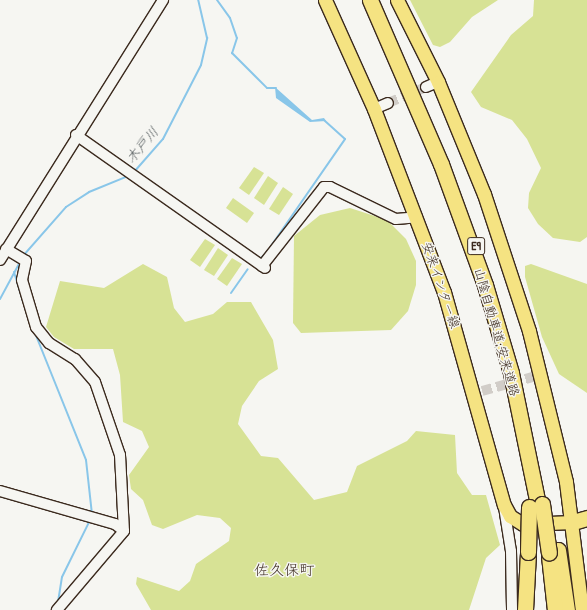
<!DOCTYPE html>
<html>
<head>
<meta charset="utf-8">
<style>
  body { margin:0 }
  #map { position:relative; width:587px; height:610px; overflow:hidden; background:#f6f6f2; font-family:"Patrick Hand","Klee One",sans-serif }
  div>[style] { position:absolute }
  .green>* { inset:0; background:#d7e295 }
  .water>* { inset:0; background:#89c6e9 }
  .stream>* { height:2px; margin:-1px; padding:0 1px; transform-origin:1px; border-radius:1px; background:#89c6e9 }
  .minor-tunnel>* { height:10px; margin-top:-5px; transform-origin:0; background:repeating-linear-gradient(90deg,#d1cdc8 0 10px,transparent 0 15px) }
  .roads { filter:drop-shadow(1px 0 #3b2a1e) drop-shadow(-1px 0 #3b2a1e) drop-shadow(0 1px #3b2a1e) drop-shadow(0 -1px #3b2a1e) }
  .minor>* { height:10px; margin:-5px; padding:0 5px; transform-origin:5px; border-radius:5px; background:#f6f6f2 }
  .major>* { height:13px; margin:-6.5px; padding:0 6.5px; transform-origin:6.5px; border-radius:6.5px; background:#f5e382 }
  .highway>* { height:15px; margin:-7.5px; padding:0 7.5px; transform-origin:7.5px; border-radius:7.5px; background:#f5e382 }
  .bridges { filter:drop-shadow(1px 0 #3b2a1e) drop-shadow(-1px 0 #3b2a1e) drop-shadow(0 1px #3b2a1e) drop-shadow(0 -1px #3b2a1e) }
  .highway-bridge>* { height:15px; margin:-7.5px; padding:0 7.5px; transform-origin:7.5px; border-radius:7.5px; background:#f5e382 }
  span { translate:-50% -50%; white-space:nowrap; text-align:center; line-height:1.15; -webkit-text-stroke:3px #f6f6f2; paint-order:stroke }
  .shield-label span { padding:1px 3px; background:#f6f6f2; border:1px solid; border-radius:3px; -webkit-text-stroke-width:0 }
  .shield-label { font-size:12px; color:#3b2a1e; font-weight:700 }
  .street-label { font-size:13px; color:#3b2a1e }
  .water-label { font-size:14px; color:#52595b; font-style:italic }
  .quarter-label { font-size:15px; color:#3b2a1e }
</style>
</head>
<body>
<div id="map">
  <div class="green">
    <i style="clip-path:polygon(410px 0,498px 0,472px 17px,450px 42px,440px 47px,433px 45px)"></i>
    <i style="clip-path:polygon(534px 0,587px 0,587px 237px,580px 242px,553px 238px,538px 224px,528px 208px,529px 193px,541px 168px,527px 139px,512px 120px,481px 107px,471px 92px,511px 35px,533px 16px)"></i>
    <i style="clip-path:polygon(254px 167px,264px 173px,249px 195px,239px 188px)"></i>
    <i style="clip-path:polygon(268px 176px,278px 183px,264px 205px,254px 198px)"></i>
    <i style="clip-path:polygon(283px 187px,293px 194px,279px 215px,269px 209px)"></i>
    <i style="clip-path:polygon(233px 198px,254px 213px,247px 223px,226px 208px)"></i>
    <i style="clip-path:polygon(350px 208px,387px 220px,406px 239px,416px 261px,416px 285px,408px 311px,391px 330px,301px 333px,293px 323px,294px 236px,320px 215px)"></i>
    <i style="clip-path:polygon(205px 239px,215px 245px,200px 267px,190px 260px)"></i>
    <i style="clip-path:polygon(218px 248px,228px 255px,214px 276px,204px 270px)"></i>
    <i style="clip-path:polygon(232px 258px,242px 264px,227px 286px,217px 279px)"></i>
    <i style="clip-path:polygon(143px 264px,167px 277px,174px 308px,185px 322px,213px 314px,227px 302px,251px 302px,273px 340px,278px 369px,259px 381px,242px 406px,238px 424px,261px 456px,278px 458px,314px 500px,347px 492px,357px 466px,407px 441px,416px 431px,455px 435px,457px 473px,472px 495px,486px 495px,500px 545px,486px 558px,469px 610px,151px 610px,136px 584px,137px 577px,179px 591px,190px 581px,196px 564px,229px 541px,231px 528px,220px 518px,197px 515px,163px 529px,152px 525px,143px 500px,131px 489px,129px 475px,149px 447px,142px 431px,123px 422px,120px 375px,113px 349px,74px 349px,54px 337px,46px 327px,60px 281px,104px 288px)"></i>
    <i style="clip-path:polygon(531px 264px,587px 284px,587px 393px,559px 374px,542px 337px,525px 277px,525px 266px)"></i>
  </div>
  <div class="water">
    <i style="clip-path:polygon(275px 87px,312px 120px,324px 118px,326px 121px,310px 122px,276px 98px)"></i>
  </div>
  <div class="stream">
    <i style="left:217px;top:0;width:22px;rotate:54deg"></i>
    <i style="left:230px;top:18px;width:21px;rotate:71deg"></i>
    <i style="left:237px;top:38px;width:16px;rotate:108deg"></i>
    <i style="left:232px;top:53px;width:49px;rotate:45deg"></i>
    <i style="left:267px;top:88px;width:9px"></i>
    <i style="left:134px;top:172px;width:44px;rotate:-48.7deg"></i>
    <i style="left:163px;top:139px;width:83px;rotate:-62.8deg"></i>
    <i style="left:201px;top:65px;width:28px;rotate:-77deg"></i>
    <i style="left:207px;top:38px;width:39px;rotate:-103deg"></i>
    <i style="left:271px;top:246px;width:130px;rotate:-55.3deg"></i>
    <i style="left:345px;top:139px;width:28px;rotate:-138deg"></i>
    <i style="left:23px;top:256px;width:65px;rotate:-48.7deg"></i>
    <i style="left:66px;top:207px;width:27px;rotate:-33deg"></i>
    <i style="left:89px;top:192px;width:42px;rotate:-22.3deg"></i>
    <i style="left:260px;top:259px;width:13px;rotate:-45deg"></i>
    <i style="left:14px;top:272px;width:30px;rotate:73deg"></i>
    <i style="left:231px;top:293px;width:29px;rotate:-55deg"></i>
    <i style="left:0;top:299px;width:42px;rotate:-61.6deg"></i>
    <i style="left:35px;top:333px;width:137px;rotate:68.1deg"></i>
    <i style="left:86px;top:460px;width:54px;rotate:83.7deg"></i>
    <i style="left:58px;top:602px;width:25px;rotate:-81deg"></i>
    <i style="left:62px;top:577px;width:64px;rotate:-63.8deg"></i>
  </div>
  <div class="minor-tunnel">
    <i style="left:388px;top:103px;width:41px;rotate:-22.8deg"></i>
    <i style="left:482px;top:391px;width:53px;rotate:-15.4deg"></i>
  </div>
  <div class="roads">
    <div class="minor">
      <i style="left:426px;top:87px;width:13px;rotate:-23deg"></i>
      <i style="left:374px;top:109px;width:15px;rotate:-23deg"></i>
      <i style="left:76px;top:135px;width:231px;rotate:35.1deg"></i>
      <i style="left:6px;top:249px;width:23px;rotate:31deg"></i>
      <i style="left:26px;top:261px;width:19px;rotate:102deg"></i>
      <i style="left:22px;top:280px;width:49px;rotate:73.4deg"></i>
      <i style="left:36px;top:327px;width:21px;rotate:51deg"></i>
      <i style="left:49px;top:343px;width:31px;rotate:32deg"></i>
      <i style="left:75px;top:359px;width:30px;rotate:49deg"></i>
      <i style="left:95px;top:382px;width:77px;rotate:71.1deg"></i>
      <i style="left:120px;top:455px;width:76px;rotate:87deg"></i>
      <i style="left:124px;top:531px;width:104px;rotate:130.3deg"></i>
      <i style="left:0;top:260px;width:307px;rotate:-57.9deg"></i>
      <i style="left:262px;top:266px;width:100px;rotate:-51.9deg"></i>
      <i style="left:324px;top:187px;width:6px"></i>
      <i style="left:330px;top:187px;width:73px;rotate:25.9deg"></i>
      <i style="left:396px;top:219px;width:21px;rotate:-5deg"></i>
      <i style="left:0;top:491px;width:120px;rotate:16deg"></i>
      <i style="left:115px;top:524px;width:11px;rotate:38deg"></i>
      <i style="left:504px;top:507px;width:45px;rotate:81deg"></i>
      <i style="left:511px;top:551px;width:59px;rotate:89deg"></i>
    </div>
    <div class="major">
      <i style="left:325px;top:0;width:120px;rotate:65.8deg"></i>
      <i style="left:374px;top:109px;width:196px;rotate:69.1deg"></i>
      <i style="left:444px;top:292px;width:221px;rotate:74.3deg"></i>
      <i style="left:504px;top:505px;width:13px;rotate:61deg"></i>
      <i style="left:510px;top:516px;width:15px;rotate:32deg"></i>
      <i style="left:523px;top:524px;width:50px;rotate:-2.3deg"></i>
      <i style="left:397px;top:0;width:92px;rotate:63.4deg"></i>
      <i style="left:438px;top:82px;width:121px;rotate:67.7deg"></i>
      <i style="left:484px;top:194px;width:144px;rotate:71.8deg"></i>
      <i style="left:529px;top:331px;width:155px;rotate:76.2deg"></i>
      <i style="left:566px;top:482px;width:129px;rotate:82.9deg"></i>
    </div>
    <div class="highway">
      <i style="left:370px;top:0;width:179px;rotate:66.6deg"></i>
      <i style="left:441px;top:164px;width:129px;rotate:70deg"></i>
      <i style="left:485px;top:285px;width:92px;rotate:73.5deg"></i>
      <i style="left:511px;top:373px;width:134px;rotate:78.4deg"></i>
      <i style="left:573px;top:522px;width:15px;rotate:-16deg"></i>
      <i style="left:558px;top:550px;width:61px;rotate:81.5deg"></i>
      <i style="left:549px;top:556px;width:54px;rotate:83.7deg"></i>
      <i style="left:525px;top:610px;width:58px;rotate:-87deg"></i>
    </div>
  </div>
  <div class="bridges">
    <div class="highway-bridge">
      <i style="left:542px;top:504px;width:49px;rotate:81.9deg"></i>
      <i style="left:528px;top:552px;width:45px;rotate:-88.7deg"></i>
    </div>
  </div>
  <div class="shield-label">
    <span style="left:476px;top:246px">E9</span>
  </div>
  <div class="street-label">
    <span style="left:441px;top:285px;rotate:71deg">安来インター線</span>
    <span style="left:497px;top:332px;rotate:74deg">山陰自動車道;安来道路</span>
  </div>
  <div class="water-label">
    <span style="left:142px;top:145px;rotate:-50deg">木戸川</span>
  </div>
  <div class="quarter-label">
    <span style="left:284px;top:570px">佐久保町</span>
  </div>
</div>
</body>
</html>
